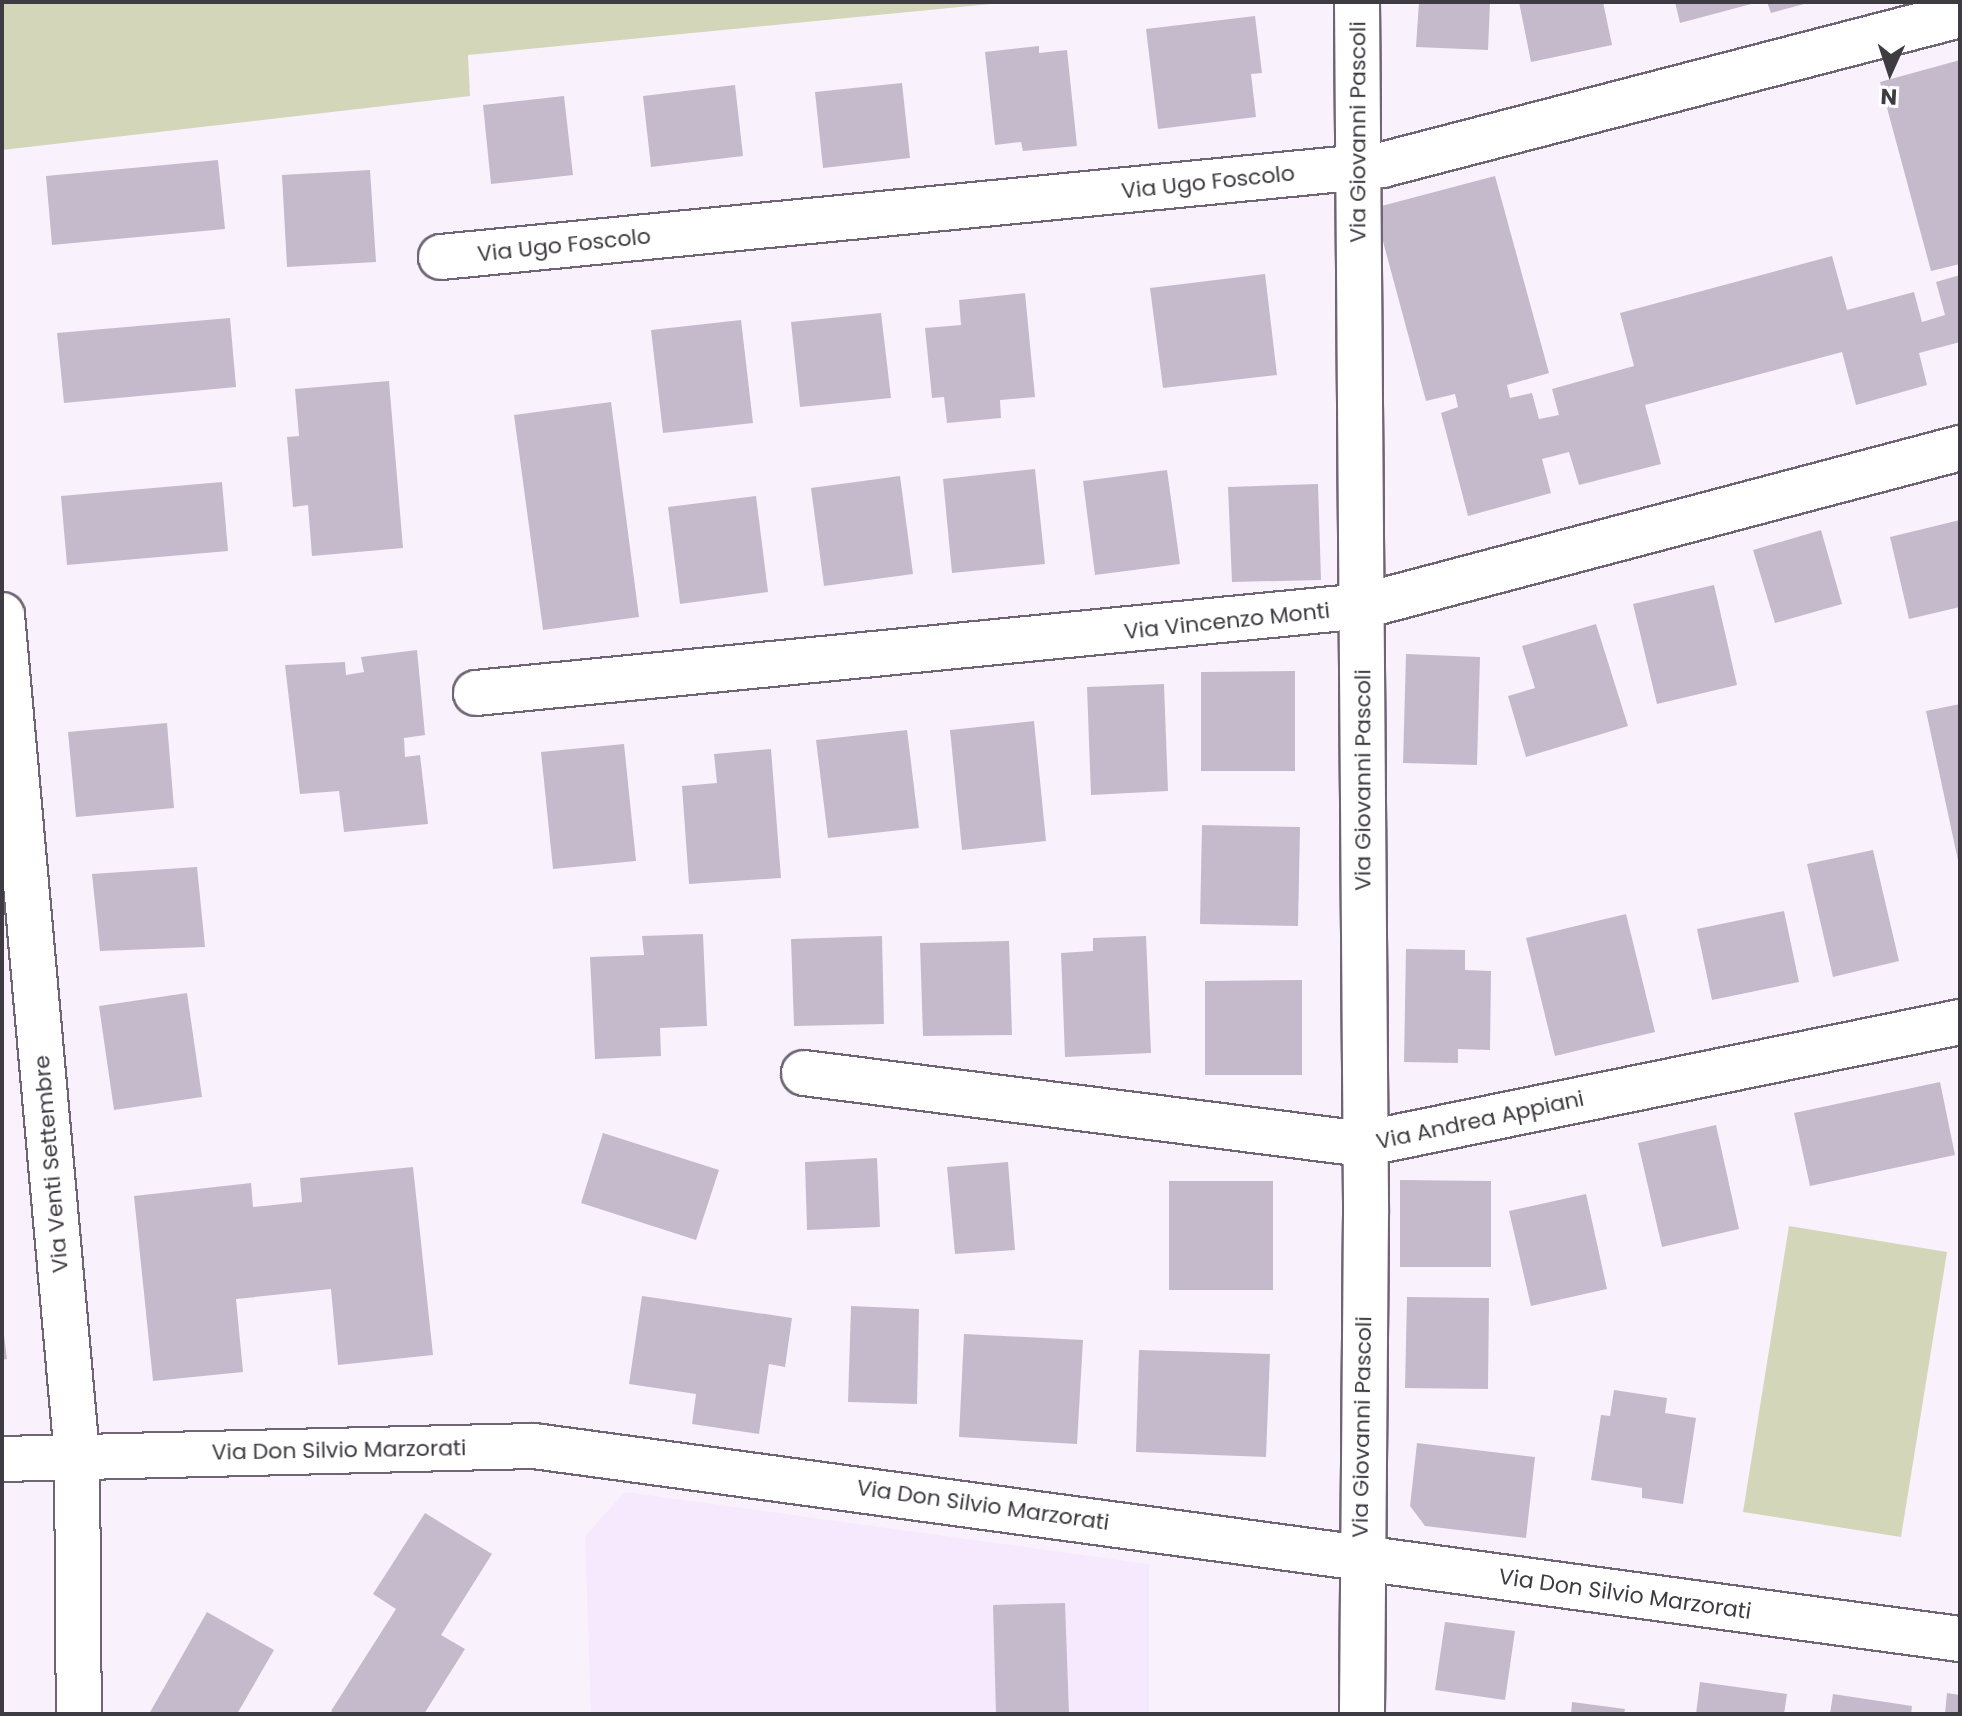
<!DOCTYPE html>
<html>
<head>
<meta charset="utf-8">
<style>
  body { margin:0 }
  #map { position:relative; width:1962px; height:1716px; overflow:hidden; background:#f9f2fd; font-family:Poppins,sans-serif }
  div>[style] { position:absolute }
  .built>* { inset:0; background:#f6e9fd }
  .green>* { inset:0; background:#d4d6b9 }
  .building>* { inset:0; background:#c5bacb }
  .roads { filter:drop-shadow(2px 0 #6f6575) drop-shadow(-2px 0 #6f6575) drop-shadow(0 2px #6f6575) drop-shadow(0 -2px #6f6575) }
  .minor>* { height:44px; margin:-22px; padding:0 22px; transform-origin:22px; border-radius:22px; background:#fff }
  span { translate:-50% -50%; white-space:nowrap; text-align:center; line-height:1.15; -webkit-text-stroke:8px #fff; paint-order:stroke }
  .street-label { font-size:22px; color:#3f3b42 }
  .frame { position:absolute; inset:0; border:4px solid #3f3b42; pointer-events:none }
  .north { position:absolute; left:1850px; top:32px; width:80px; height:80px; -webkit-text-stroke:6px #fff; paint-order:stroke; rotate:183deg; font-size:22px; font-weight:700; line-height:32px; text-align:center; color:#3f3b42 }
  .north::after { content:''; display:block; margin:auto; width:28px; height:36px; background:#3f3b42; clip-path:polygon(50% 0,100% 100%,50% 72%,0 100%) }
</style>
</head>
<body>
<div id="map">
  <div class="built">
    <i style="clip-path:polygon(625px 1492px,1149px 1564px,1149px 1714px,591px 1714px,585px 1536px)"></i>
  </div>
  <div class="green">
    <i style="clip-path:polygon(2px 2px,1011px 2px,468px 55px,470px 96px,2px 150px)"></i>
    <i style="clip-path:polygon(1789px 1226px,1947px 1252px,1901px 1537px,1743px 1512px)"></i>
  </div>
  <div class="building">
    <i style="clip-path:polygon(1419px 2px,1490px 2px,1488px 50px,1416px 47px)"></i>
    <i style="clip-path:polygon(1519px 2px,1603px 2px,1612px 45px,1531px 62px)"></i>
    <i style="clip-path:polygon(1675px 2px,1755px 2px,1755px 3px,1680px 23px)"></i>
    <i style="clip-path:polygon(1767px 2px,1808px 2px,1808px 3px,1771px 13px)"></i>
    <i style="clip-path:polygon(1255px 16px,1262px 73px,1251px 74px,1256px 117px,1158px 129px,1146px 29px)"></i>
    <i style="clip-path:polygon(1039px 46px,1039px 53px,1067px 50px,1077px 146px,1023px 151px,1021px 142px,995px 145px,985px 52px)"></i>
    <i style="clip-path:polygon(1960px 60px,1960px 264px,1931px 271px,1880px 82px)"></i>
    <i style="clip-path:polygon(902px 83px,910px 158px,823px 168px,815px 92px)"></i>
    <i style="clip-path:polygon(735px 85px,743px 156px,651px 167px,643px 96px)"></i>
    <i style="clip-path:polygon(564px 96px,573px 175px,491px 184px,483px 105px)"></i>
    <i style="clip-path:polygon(218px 160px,225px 229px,52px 245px,46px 176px)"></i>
    <i style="clip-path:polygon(370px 170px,376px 262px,287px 267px,282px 175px)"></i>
    <i style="clip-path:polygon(1495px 176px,1549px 373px,1507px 385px,1510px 398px,1532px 393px,1539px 419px,1559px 415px,1552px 389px,1634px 366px,1620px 313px,1832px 256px,1847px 310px,1914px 292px,1922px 322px,1945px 315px,1936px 282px,1960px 275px,1960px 342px,1919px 353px,1927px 385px,1856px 405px,1842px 352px,1645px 405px,1661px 464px,1579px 485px,1569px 452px,1542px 459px,1551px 493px,1468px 516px,1441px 413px,1458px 407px,1455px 394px,1426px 401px,1374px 208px)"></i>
    <i style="clip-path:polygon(1265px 274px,1277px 375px,1163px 388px,1150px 288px)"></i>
    <i style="clip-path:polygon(1025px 293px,1035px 397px,1000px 400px,1001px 418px,947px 423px,944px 397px,932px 398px,925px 328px,961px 325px,959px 300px)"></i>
    <i style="clip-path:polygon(881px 313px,891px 398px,800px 407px,791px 322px)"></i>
    <i style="clip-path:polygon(230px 318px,236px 387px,64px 403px,57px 333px)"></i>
    <i style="clip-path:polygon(741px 320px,753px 423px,663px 433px,651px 330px)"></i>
    <i style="clip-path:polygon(389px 381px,403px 548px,312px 556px,308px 505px,293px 507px,287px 437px,299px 436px,295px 389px)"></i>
    <i style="clip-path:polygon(611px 402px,639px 617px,543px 630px,514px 415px)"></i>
    <i style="clip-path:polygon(1035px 469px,1045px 564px,952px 573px,943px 479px)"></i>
    <i style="clip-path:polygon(1167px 470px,1180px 564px,1095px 575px,1083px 481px)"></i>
    <i style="clip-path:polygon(900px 476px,913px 574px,824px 586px,811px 488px)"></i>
    <i style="clip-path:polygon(222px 482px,228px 551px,67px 565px,61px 496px)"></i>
    <i style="clip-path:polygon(1318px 484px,1321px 580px,1232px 582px,1228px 487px)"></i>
    <i style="clip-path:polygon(756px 496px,768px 592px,680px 604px,668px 507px)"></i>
    <i style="clip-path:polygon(1960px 520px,1960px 607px,1909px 619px,1890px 537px)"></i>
    <i style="clip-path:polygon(1821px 530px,1842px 604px,1775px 623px,1753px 550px)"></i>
    <i style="clip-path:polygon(1714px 585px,1737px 685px,1657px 704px,1633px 604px)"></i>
    <i style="clip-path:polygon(1596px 624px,1628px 726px,1526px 757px,1508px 696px,1535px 688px,1522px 646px)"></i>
    <i style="clip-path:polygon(417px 650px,425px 735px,404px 738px,405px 757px,420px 755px,428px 824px,344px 832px,339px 791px,300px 794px,285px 665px,345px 662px,346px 675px,364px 672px,361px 657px)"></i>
    <i style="clip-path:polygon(1406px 654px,1480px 657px,1477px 765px,1403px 763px)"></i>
    <i style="clip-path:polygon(1295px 671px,1295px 771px,1201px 771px,1201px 672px)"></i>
    <i style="clip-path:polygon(1164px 684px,1168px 791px,1091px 795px,1087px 687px)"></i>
    <i style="clip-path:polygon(1960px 704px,1960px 865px,1959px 865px,1926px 711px)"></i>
    <i style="clip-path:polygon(1034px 721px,1046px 841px,962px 850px,950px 730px)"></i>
    <i style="clip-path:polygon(167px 723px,174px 808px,76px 817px,68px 732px)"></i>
    <i style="clip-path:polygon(907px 730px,919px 828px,828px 838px,816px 740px)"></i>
    <i style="clip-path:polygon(624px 744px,636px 861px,553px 869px,541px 752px)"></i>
    <i style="clip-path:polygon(771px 749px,781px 878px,689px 884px,682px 786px,717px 783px,714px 754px)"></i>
    <i style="clip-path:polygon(1202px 825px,1300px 827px,1298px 926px,1200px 924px)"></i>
    <i style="clip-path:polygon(1873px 850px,1899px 961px,1833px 977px,1807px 864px)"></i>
    <i style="clip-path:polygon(197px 867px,205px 947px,100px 951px,92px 874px)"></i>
    <i style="clip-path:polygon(1784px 911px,1799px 982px,1712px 1000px,1697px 929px)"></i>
    <i style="clip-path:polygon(1626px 914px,1655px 1032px,1555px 1056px,1526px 938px)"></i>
    <i style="clip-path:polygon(703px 934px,707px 1026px,660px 1028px,661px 1056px,595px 1059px,590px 957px,644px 955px,642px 936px)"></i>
    <i style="clip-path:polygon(882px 936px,884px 1024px,794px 1026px,791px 939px)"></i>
    <i style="clip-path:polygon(1146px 936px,1151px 1053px,1065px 1057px,1061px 953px,1093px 951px,1093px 938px)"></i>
    <i style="clip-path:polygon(1009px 941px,1012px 1035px,923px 1036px,920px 943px)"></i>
    <i style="clip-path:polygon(1406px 949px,1465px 950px,1465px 970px,1491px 971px,1490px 1050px,1458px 1049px,1458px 1063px,1404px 1062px)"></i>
    <i style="clip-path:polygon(1302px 980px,1302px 1075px,1205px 1075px,1205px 981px)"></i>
    <i style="clip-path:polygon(187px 993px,202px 1097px,114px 1110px,99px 1006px)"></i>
    <i style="clip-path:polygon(1940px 1082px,1955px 1155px,1810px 1186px,1794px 1113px)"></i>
    <i style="clip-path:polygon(1716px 1125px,1739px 1229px,1662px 1247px,1638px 1143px)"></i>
    <i style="clip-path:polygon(603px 1133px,719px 1170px,696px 1240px,581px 1203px)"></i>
    <i style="clip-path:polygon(877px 1158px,880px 1227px,807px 1230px,805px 1162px)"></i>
    <i style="clip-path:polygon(1008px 1162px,1015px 1250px,955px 1254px,947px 1167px)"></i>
    <i style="clip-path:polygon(413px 1167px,433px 1355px,338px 1365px,331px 1289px,236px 1299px,243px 1372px,153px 1381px,134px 1196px,251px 1183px,253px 1207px,302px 1202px,300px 1178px)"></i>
    <i style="clip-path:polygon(1400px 1180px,1491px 1181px,1491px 1267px,1400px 1267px)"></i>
    <i style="clip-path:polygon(1169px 1181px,1273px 1181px,1273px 1290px,1169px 1290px)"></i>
    <i style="clip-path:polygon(1586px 1194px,1607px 1289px,1531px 1306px,1509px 1211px)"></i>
    <i style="clip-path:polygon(642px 1296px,792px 1318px,785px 1367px,769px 1364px,759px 1434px,692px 1424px,696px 1394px,629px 1384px)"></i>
    <i style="clip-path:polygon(1407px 1297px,1489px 1298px,1488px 1389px,1405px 1388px)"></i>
    <i style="clip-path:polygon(851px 1306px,919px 1309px,917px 1404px,848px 1402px)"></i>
    <i style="clip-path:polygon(2px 1319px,7px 1359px,2px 1360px)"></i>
    <i style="clip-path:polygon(964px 1334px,1083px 1340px,1077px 1444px,959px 1437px)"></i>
    <i style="clip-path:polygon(1139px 1350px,1270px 1354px,1266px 1457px,1136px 1452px)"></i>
    <i style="clip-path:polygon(1614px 1390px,1667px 1398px,1665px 1413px,1696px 1418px,1683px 1504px,1642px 1498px,1642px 1488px,1591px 1480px,1601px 1415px,1610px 1416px)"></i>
    <i style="clip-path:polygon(1417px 1443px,1535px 1457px,1526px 1538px,1425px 1526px,1410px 1506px)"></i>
    <i style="clip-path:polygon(425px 1513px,492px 1554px,441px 1635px,465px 1649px,424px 1714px,336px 1714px,331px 1711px,396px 1609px,373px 1594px)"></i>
    <i style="clip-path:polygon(1065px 1603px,1069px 1714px,996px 1714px,993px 1605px)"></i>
    <i style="clip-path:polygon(207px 1612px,274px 1650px,237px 1714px,149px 1714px)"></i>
    <i style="clip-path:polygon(1445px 1622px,1515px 1631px,1505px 1700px,1435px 1690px)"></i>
    <i style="clip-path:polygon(1700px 1682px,1787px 1694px,1784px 1714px,1696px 1714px)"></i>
    <i style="clip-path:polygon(1947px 1693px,1960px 1695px,1960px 1714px,1945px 1714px)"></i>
    <i style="clip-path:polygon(1833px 1694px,1912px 1706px,1911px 1714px,1830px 1714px)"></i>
    <i style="clip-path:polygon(1572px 1702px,1625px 1709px,1624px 1714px,1571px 1714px)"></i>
  </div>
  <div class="roads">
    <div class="minor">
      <i style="left:1357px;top:2px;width:1212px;rotate:89.57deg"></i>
      <i style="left:1366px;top:1214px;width:500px;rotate:90.46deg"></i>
      <i style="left:441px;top:257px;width:945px;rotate:-5.58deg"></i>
      <i style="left:1382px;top:165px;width:597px;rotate:-14.55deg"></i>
      <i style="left:2px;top:615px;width:844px;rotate:84.9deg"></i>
      <i style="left:77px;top:1456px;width:258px;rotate:89.6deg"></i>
      <i style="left:476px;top:693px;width:891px;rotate:-5.6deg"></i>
      <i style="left:1363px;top:606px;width:618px;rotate:-14.82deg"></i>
      <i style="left:804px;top:1073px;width:563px;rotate:7.24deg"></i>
      <i style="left:1363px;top:1144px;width:609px;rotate:-11.55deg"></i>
      <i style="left:2px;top:1459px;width:532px;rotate:-1.4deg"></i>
      <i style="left:534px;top:1446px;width:1439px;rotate:7.71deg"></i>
    </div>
  </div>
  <div class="street-label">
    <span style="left:1358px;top:132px;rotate:-90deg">Via Giovanni Pascoli</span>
    <span style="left:1208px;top:182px;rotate:-6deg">Via Ugo Foscolo</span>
    <span style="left:564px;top:245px;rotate:-6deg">Via Ugo Foscolo</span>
    <span style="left:1227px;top:621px;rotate:-6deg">Via Vincenzo Monti</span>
    <span style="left:1363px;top:780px;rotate:-90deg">Via Giovanni Pascoli</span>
    <span style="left:1480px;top:1120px;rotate:-12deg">Via Andrea Appiani</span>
    <span style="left:51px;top:1164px;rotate:-95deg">Via Venti Settembre</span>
    <span style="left:1362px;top:1427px;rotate:-89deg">Via Giovanni Pascoli</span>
    <span style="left:339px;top:1450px;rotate:-1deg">Via Don Silvio Marzorati</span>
    <span style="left:983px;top:1505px;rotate:8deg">Via Don Silvio Marzorati</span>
    <span style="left:1625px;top:1594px;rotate:8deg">Via Don Silvio Marzorati</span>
  </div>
  <div class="frame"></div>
  <div class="north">N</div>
</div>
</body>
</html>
